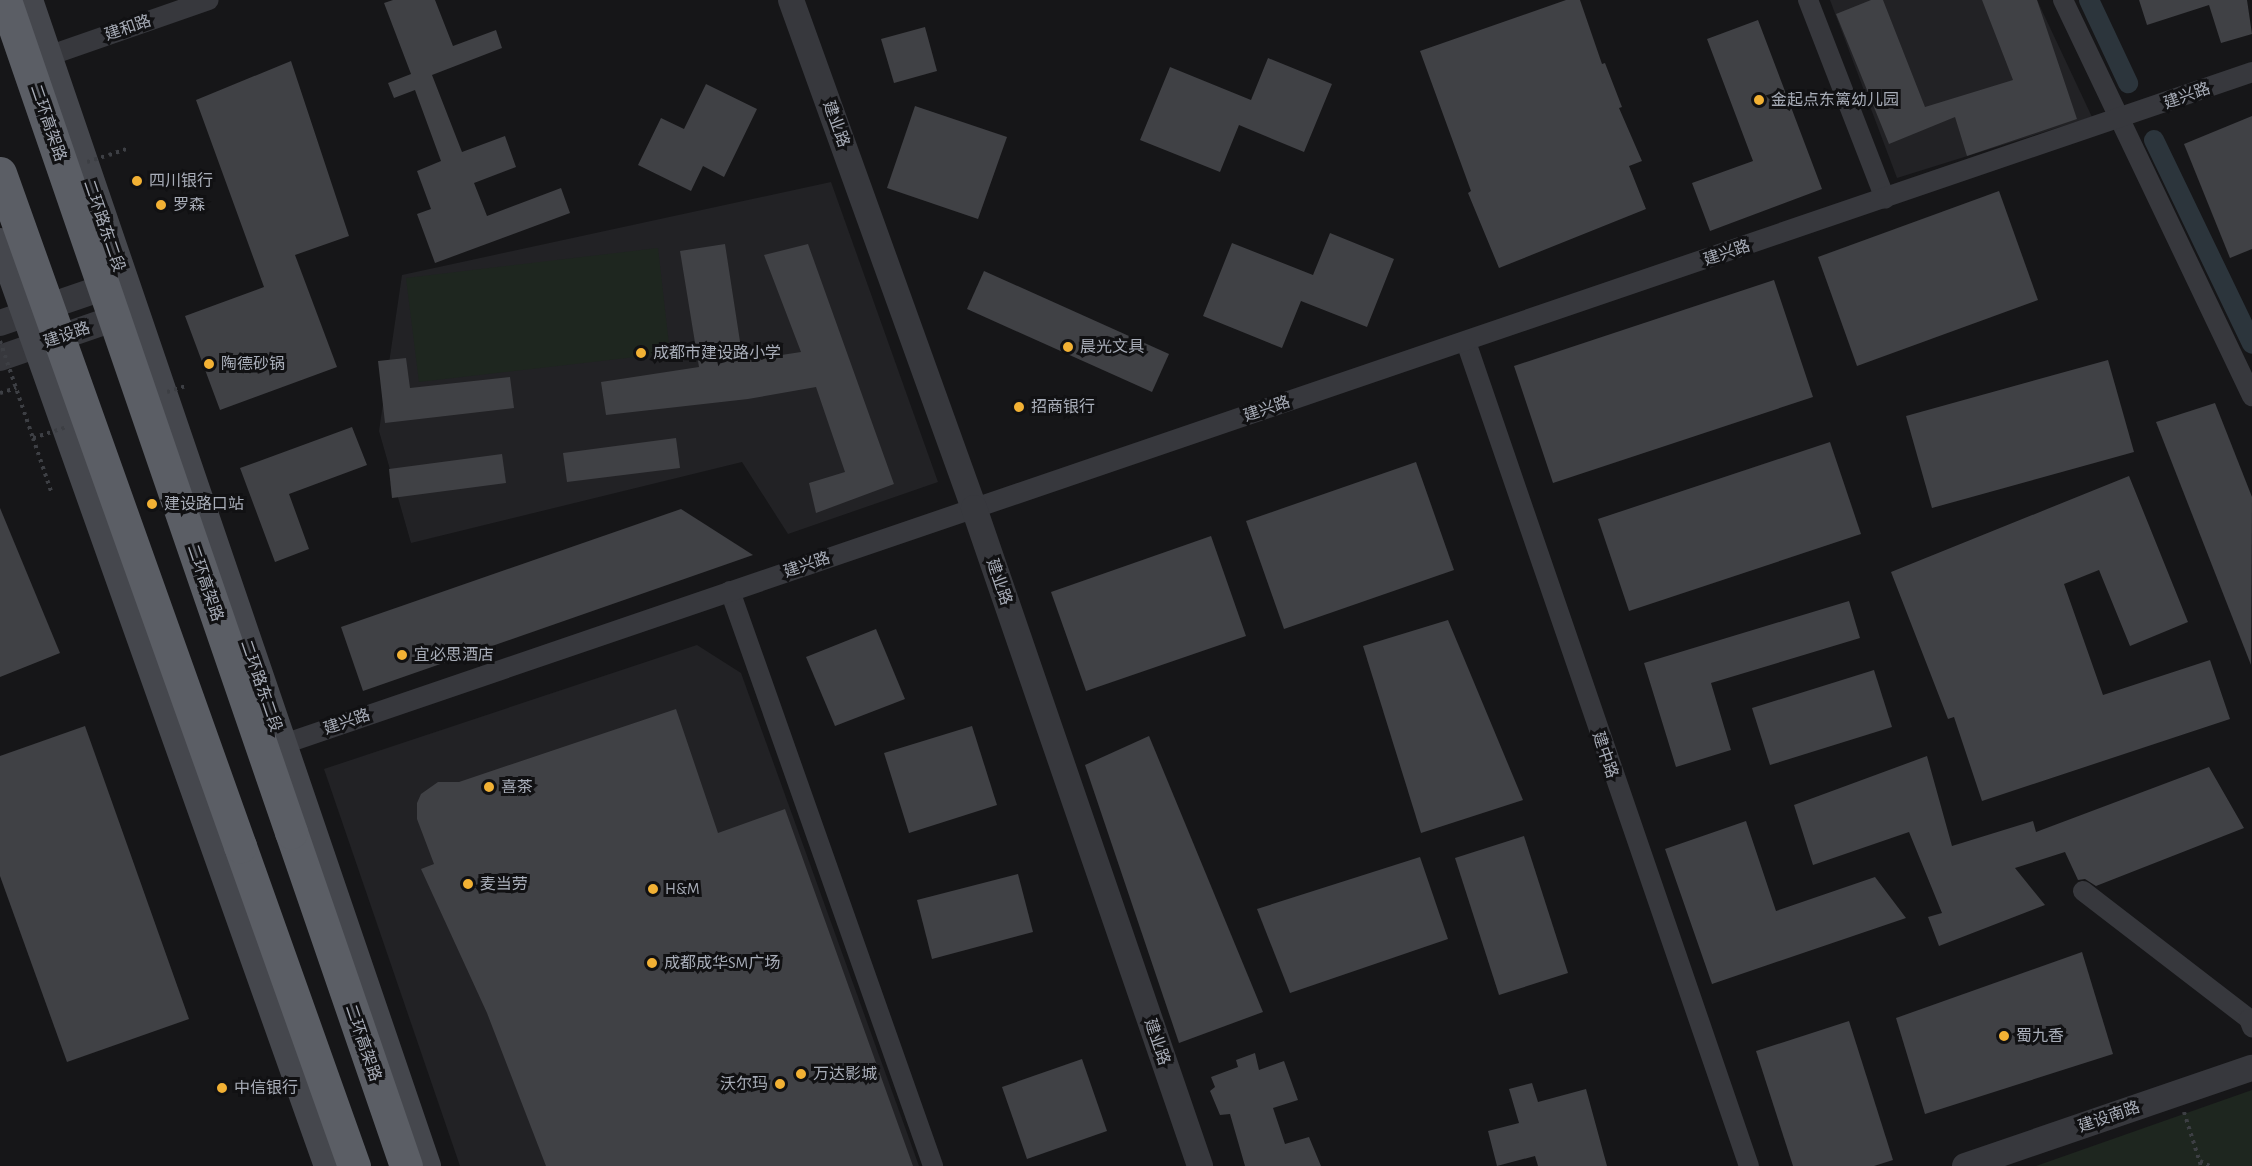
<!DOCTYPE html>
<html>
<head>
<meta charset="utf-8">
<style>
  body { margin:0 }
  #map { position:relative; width:2252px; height:1166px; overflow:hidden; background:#161618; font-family:"Alegreya Sans","Noto Sans SC",sans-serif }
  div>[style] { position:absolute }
  .built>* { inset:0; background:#222225 }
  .green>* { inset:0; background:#1e261f }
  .canal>* { height:20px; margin:-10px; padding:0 10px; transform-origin:10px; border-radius:10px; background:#2c353c }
  .building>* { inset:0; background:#404145 }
  .path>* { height:4px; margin-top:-2px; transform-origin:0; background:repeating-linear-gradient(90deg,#3d3f44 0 3px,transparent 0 7.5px) }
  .minor>* { height:20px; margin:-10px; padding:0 10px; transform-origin:10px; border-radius:10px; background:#37383d }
  .tertiary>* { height:26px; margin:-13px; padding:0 13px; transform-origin:13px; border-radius:13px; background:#37383d }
  .secondary>* { height:28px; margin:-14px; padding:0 14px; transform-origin:14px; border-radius:14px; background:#45474d }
  .trunk>* { height:33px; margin:-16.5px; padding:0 16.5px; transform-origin:16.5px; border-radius:16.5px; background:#5b5e65 }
  .path-bridge>* { height:4px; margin-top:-2px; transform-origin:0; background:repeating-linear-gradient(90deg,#3d3f44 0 3px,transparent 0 7.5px) }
  .trunk-bridge>* { height:33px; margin:-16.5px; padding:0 16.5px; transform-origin:16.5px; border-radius:16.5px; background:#5b5e65 }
  .dots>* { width:16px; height:16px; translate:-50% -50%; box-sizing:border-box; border:3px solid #111113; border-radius:50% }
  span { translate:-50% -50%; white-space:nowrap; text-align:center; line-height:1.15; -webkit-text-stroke:6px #111113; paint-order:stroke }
  .street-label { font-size:16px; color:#a8adb8 }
  .poi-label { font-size:16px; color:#a8adb8 }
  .left { translate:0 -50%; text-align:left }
  .right { translate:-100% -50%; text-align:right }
</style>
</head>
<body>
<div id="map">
  <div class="built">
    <i style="clip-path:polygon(1830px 0,2037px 0,2092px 117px,1897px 178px)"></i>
    <i style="clip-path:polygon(831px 182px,938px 482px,788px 534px,742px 462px,411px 543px,379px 431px,402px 275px)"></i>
    <i style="clip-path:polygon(697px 645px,741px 673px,919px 1166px,460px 1166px,324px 769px)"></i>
  </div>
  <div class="green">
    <i style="clip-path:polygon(658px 248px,670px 353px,419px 382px,406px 278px)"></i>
    <i style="clip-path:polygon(2252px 1090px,2252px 1166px,2036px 1166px)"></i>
  </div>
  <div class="canal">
    <i style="left:2089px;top:0;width:92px;rotate:64.8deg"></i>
    <i style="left:2154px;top:140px;width:226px;rotate:64.3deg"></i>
  </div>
  <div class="building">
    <i style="clip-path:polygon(393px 0,435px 0,453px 46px,496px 30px,502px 48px,432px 75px,462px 152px,505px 136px,516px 167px,474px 183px,487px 216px,561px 188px,570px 213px,435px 263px,417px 214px,431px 209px,417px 171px,441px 161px,415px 90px,394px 98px,388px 83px,411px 74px,384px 3px)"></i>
    <i style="clip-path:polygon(1566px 0,1580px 0,1602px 64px,1605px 63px,1622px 107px,1619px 108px,1642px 161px,1629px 166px,1646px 209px,1499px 268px,1468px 193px,1471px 191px,1420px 51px)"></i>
    <i style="clip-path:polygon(1871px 0,1883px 0,1925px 107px,2013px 80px,1982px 0,2037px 0,2077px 119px,1967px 156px,1955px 117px,1889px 144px,1836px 14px)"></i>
    <i style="clip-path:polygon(2139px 0,2247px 0,2252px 34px,2221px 43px,2209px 5px,2147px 25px)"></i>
    <i style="clip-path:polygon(1758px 20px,1822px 189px,1710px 231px,1692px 183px,1753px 161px,1707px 39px)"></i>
    <i style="clip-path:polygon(925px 27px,937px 71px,894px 83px,881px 39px)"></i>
    <i style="clip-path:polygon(1268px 58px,1332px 84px,1304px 152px,1239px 125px,1220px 172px,1140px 140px,1170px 67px,1251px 100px)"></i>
    <i style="clip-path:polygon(291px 61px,349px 236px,295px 255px,337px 367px,220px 410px,185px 316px,264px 287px,196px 100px)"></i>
    <i style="clip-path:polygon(706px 84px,757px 109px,724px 177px,703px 166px,691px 191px,638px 165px,661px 118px,684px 129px)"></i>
    <i style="clip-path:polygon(915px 106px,1007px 137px,978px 219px,887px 188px)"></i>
    <i style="clip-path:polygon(2252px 116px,2252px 249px,2230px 258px,2184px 144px)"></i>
    <i style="clip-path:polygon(1999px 191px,2038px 300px,1857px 366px,1818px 257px)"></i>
    <i style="clip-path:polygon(1330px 233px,1394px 259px,1367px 327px,1301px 301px,1282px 348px,1203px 316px,1232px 243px,1313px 275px)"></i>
    <i style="clip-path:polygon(725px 244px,743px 361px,801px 352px,764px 255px,808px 244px,894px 484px,816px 513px,809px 483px,845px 472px,816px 387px,748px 399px,606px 415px,601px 382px,699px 367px,680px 251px)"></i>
    <i style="clip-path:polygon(984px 271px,1169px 354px,1152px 392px,967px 309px)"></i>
    <i style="clip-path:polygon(1774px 280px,1813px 397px,1553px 483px,1514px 366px)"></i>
    <i style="clip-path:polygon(406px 358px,410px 388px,510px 377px,514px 408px,385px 423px,378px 361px)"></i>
    <i style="clip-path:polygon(2108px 360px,2134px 452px,1932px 508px,1906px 416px)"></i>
    <i style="clip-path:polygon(2215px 403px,2252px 497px,2251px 665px,2156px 422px)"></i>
    <i style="clip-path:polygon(352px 427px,367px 465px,289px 494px,309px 549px,275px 562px,240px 468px)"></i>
    <i style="clip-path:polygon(676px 438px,680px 468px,567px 482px,563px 453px)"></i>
    <i style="clip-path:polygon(1830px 442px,1861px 534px,1629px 611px,1598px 519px)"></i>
    <i style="clip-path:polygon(502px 454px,506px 483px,392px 498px,389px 469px)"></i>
    <i style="clip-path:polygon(1416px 462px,1454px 570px,1284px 629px,1246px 521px)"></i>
    <i style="clip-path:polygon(2129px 476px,2188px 622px,2130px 646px,2099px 570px,2064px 584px,2103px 695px,2210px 660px,2230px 719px,1982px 801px,1954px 717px,1948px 719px,1891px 572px)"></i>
    <i style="clip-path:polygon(0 508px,60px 653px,0 677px)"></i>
    <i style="clip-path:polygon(681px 509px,753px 555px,363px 691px,341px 627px)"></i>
    <i style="clip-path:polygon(1211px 536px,1246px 636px,1086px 691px,1051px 592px)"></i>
    <i style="clip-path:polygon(1849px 601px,1860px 638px,1711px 683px,1731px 750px,1676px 767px,1644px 663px)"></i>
    <i style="clip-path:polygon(1448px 620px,1523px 800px,1421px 833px,1363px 646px)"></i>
    <i style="clip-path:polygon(876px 629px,905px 699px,835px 726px,806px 657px)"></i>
    <i style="clip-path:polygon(1874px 670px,1892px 727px,1770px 765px,1752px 708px)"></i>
    <i style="clip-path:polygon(676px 709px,718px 833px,785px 809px,913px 1166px,546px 1166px,487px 1013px,421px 869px,434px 864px,417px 819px,417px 803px,421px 794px,438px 782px,459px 782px)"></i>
    <i style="clip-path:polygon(85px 726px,189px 1019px,67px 1062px,0 876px,0 756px)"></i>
    <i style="clip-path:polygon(972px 726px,997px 805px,909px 833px,884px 753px)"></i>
    <i style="clip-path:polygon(1149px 736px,1263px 1012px,1179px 1043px,1085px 765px)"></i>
    <i style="clip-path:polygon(1927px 756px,1952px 846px,2033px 821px,2036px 832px,2209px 767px,2244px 828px,2096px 886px,2085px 879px,2078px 880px,2065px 852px,2015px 868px,2045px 905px,1939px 946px,1928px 917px,1942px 913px,1909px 832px,1813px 865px,1794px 805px)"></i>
    <i style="clip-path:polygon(1746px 821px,1776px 911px,1875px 877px,1906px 918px,1712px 984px,1665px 849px)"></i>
    <i style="clip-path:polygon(1524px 836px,1568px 973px,1499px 995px,1455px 858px)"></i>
    <i style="clip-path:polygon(1420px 857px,1448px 939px,1290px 993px,1257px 909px)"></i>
    <i style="clip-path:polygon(1018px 874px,1033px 932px,932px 959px,917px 900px)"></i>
    <i style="clip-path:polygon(2082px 952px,2113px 1054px,1925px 1114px,1896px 1018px)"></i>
    <i style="clip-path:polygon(1849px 1021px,1893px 1160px,1874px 1166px,1793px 1166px,1756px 1051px)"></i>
    <i style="clip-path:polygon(1255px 1053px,1259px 1070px,1284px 1061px,1298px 1100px,1273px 1108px,1285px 1144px,1309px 1137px,1321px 1166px,1245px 1166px,1230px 1114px,1220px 1115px,1210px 1091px,1215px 1087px,1211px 1077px,1238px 1067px,1236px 1060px)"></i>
    <i style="clip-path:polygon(1082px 1059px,1107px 1131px,1027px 1159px,1002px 1087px)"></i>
    <i style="clip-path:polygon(1532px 1083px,1538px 1102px,1586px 1089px,1607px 1166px,1538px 1166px,1535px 1156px,1497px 1166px,1488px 1131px,1519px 1123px,1509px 1089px)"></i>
  </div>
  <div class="path">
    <i style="left:109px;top:155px;width:21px;rotate:-19deg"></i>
    <i style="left:0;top:393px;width:17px;rotate:-17deg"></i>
    <i style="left:33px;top:438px;width:59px;rotate:71.3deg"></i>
    <i style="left:2184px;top:1112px;width:57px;rotate:72.5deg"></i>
    <i style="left:2200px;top:1161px;width:11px;rotate:27deg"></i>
  </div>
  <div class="minor">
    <i style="left:1808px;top:0;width:213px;rotate:68.8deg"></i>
    <i style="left:2063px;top:0;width:439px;rotate:64.5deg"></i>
    <i style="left:48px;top:56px;width:170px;rotate:-19.2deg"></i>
    <i style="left:1466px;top:342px;width:871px;rotate:71.05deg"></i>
    <i style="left:730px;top:591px;width:610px;rotate:70.55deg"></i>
    <i style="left:281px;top:745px;width:2083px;rotate:-18.85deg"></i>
    <i style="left:2083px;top:891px;width:210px;rotate:37.6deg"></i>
    <i style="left:2249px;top:1019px;width:9px;rotate:69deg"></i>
  </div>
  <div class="tertiary">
    <i style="left:791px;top:0;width:540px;rotate:70.19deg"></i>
    <i style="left:974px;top:508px;width:696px;rotate:71.04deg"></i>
    <i style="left:0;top:323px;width:127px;rotate:-18.9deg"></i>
    <i style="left:0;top:358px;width:138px;rotate:-19.1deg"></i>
    <i style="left:1965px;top:1166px;width:303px;rotate:-18.9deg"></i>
  </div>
  <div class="secondary">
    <i style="left:29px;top:0;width:1232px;rotate:71.15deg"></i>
    <i style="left:0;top:242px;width:980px;rotate:70.46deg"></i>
  </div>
  <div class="trunk">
    <i style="left:291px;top:832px;width:353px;rotate:71deg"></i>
    <i style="left:240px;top:846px;width:340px;rotate:70.4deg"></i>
  </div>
  <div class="path-bridge">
    <i style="left:87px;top:162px;width:23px;rotate:-18deg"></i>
    <i style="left:0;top:341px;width:102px;rotate:71.2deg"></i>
    <i style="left:33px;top:438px;width:35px;rotate:-18deg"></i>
    <i style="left:167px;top:392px;width:20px;rotate:-18deg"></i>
  </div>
  <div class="trunk-bridge">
    <i style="left:5px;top:0;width:880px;rotate:71.03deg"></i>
    <i style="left:0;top:173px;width:715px;rotate:70.37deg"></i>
  </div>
  <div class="dots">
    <i style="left:1759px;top:100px;background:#f2b134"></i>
    <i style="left:137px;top:181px;background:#f2b134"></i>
    <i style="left:161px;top:205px;background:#f2b134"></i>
    <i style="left:1068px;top:347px;background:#f2b134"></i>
    <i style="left:641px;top:353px;background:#f2b134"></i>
    <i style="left:209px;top:364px;background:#f2b134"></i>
    <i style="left:1019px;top:407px;background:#f2b134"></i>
    <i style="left:152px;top:504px;background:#f2b134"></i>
    <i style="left:402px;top:655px;background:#f2b134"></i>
    <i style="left:489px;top:787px;background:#f2b134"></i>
    <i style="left:468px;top:884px;background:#f2b134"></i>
    <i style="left:653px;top:889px;background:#f2b134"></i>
    <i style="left:652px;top:963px;background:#f2b134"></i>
    <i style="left:2004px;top:1036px;background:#f2b134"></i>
    <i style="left:801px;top:1074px;background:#f2b134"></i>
    <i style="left:780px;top:1084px;background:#f2b134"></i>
    <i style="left:222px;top:1088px;background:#f2b134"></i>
  </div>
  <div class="street-label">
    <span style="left:128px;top:28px;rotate:-19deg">建和路</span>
    <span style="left:2187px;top:96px;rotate:-20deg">建兴路</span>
    <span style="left:48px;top:123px;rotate:71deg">二环高架路</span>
    <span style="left:836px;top:124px;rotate:70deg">建业路</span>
    <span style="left:104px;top:226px;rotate:71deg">二环路东二段</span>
    <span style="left:1727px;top:253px;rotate:-19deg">建兴路</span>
    <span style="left:67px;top:335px;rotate:-19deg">建设路</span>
    <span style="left:1267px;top:409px;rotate:-19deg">建兴路</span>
    <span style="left:807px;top:565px;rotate:-19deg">建兴路</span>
    <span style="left:999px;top:582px;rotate:71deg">建业路</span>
    <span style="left:205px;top:583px;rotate:71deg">二环高架路</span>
    <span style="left:261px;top:686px;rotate:71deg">二环路东二段</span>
    <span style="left:347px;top:722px;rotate:-19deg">建兴路</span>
    <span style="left:1605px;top:755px;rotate:71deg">建中路</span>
    <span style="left:1157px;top:1042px;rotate:71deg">建业路</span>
    <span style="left:363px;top:1043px;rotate:71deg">二环高架路</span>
    <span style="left:2109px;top:1117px;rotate:-19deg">建设南路</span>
  </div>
  <div class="poi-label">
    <span class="left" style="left:1771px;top:100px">金起点东篱幼儿园</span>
    <span class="left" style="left:149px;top:181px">四川银行</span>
    <span class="left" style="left:173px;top:205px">罗森</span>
    <span class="left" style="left:1080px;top:347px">晨光文具</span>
    <span class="left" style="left:653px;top:353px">成都市建设路小学</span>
    <span class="left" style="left:221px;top:364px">陶德砂锅</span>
    <span class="left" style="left:1031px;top:407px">招商银行</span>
    <span class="left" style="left:164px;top:504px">建设路口站</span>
    <span class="left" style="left:414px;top:655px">宜必思酒店</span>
    <span class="left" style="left:501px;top:787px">喜茶</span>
    <span class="left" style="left:480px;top:884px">麦当劳</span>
    <span class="left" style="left:665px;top:889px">H&amp;M</span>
    <span class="left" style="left:664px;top:963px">成都成华SM广场</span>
    <span class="left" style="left:2016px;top:1036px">蜀九香</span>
    <span class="left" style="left:813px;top:1074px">万达影城</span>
    <span class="right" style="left:768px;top:1084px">沃尔玛</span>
    <span class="left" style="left:234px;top:1088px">中信银行</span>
  </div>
</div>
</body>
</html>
